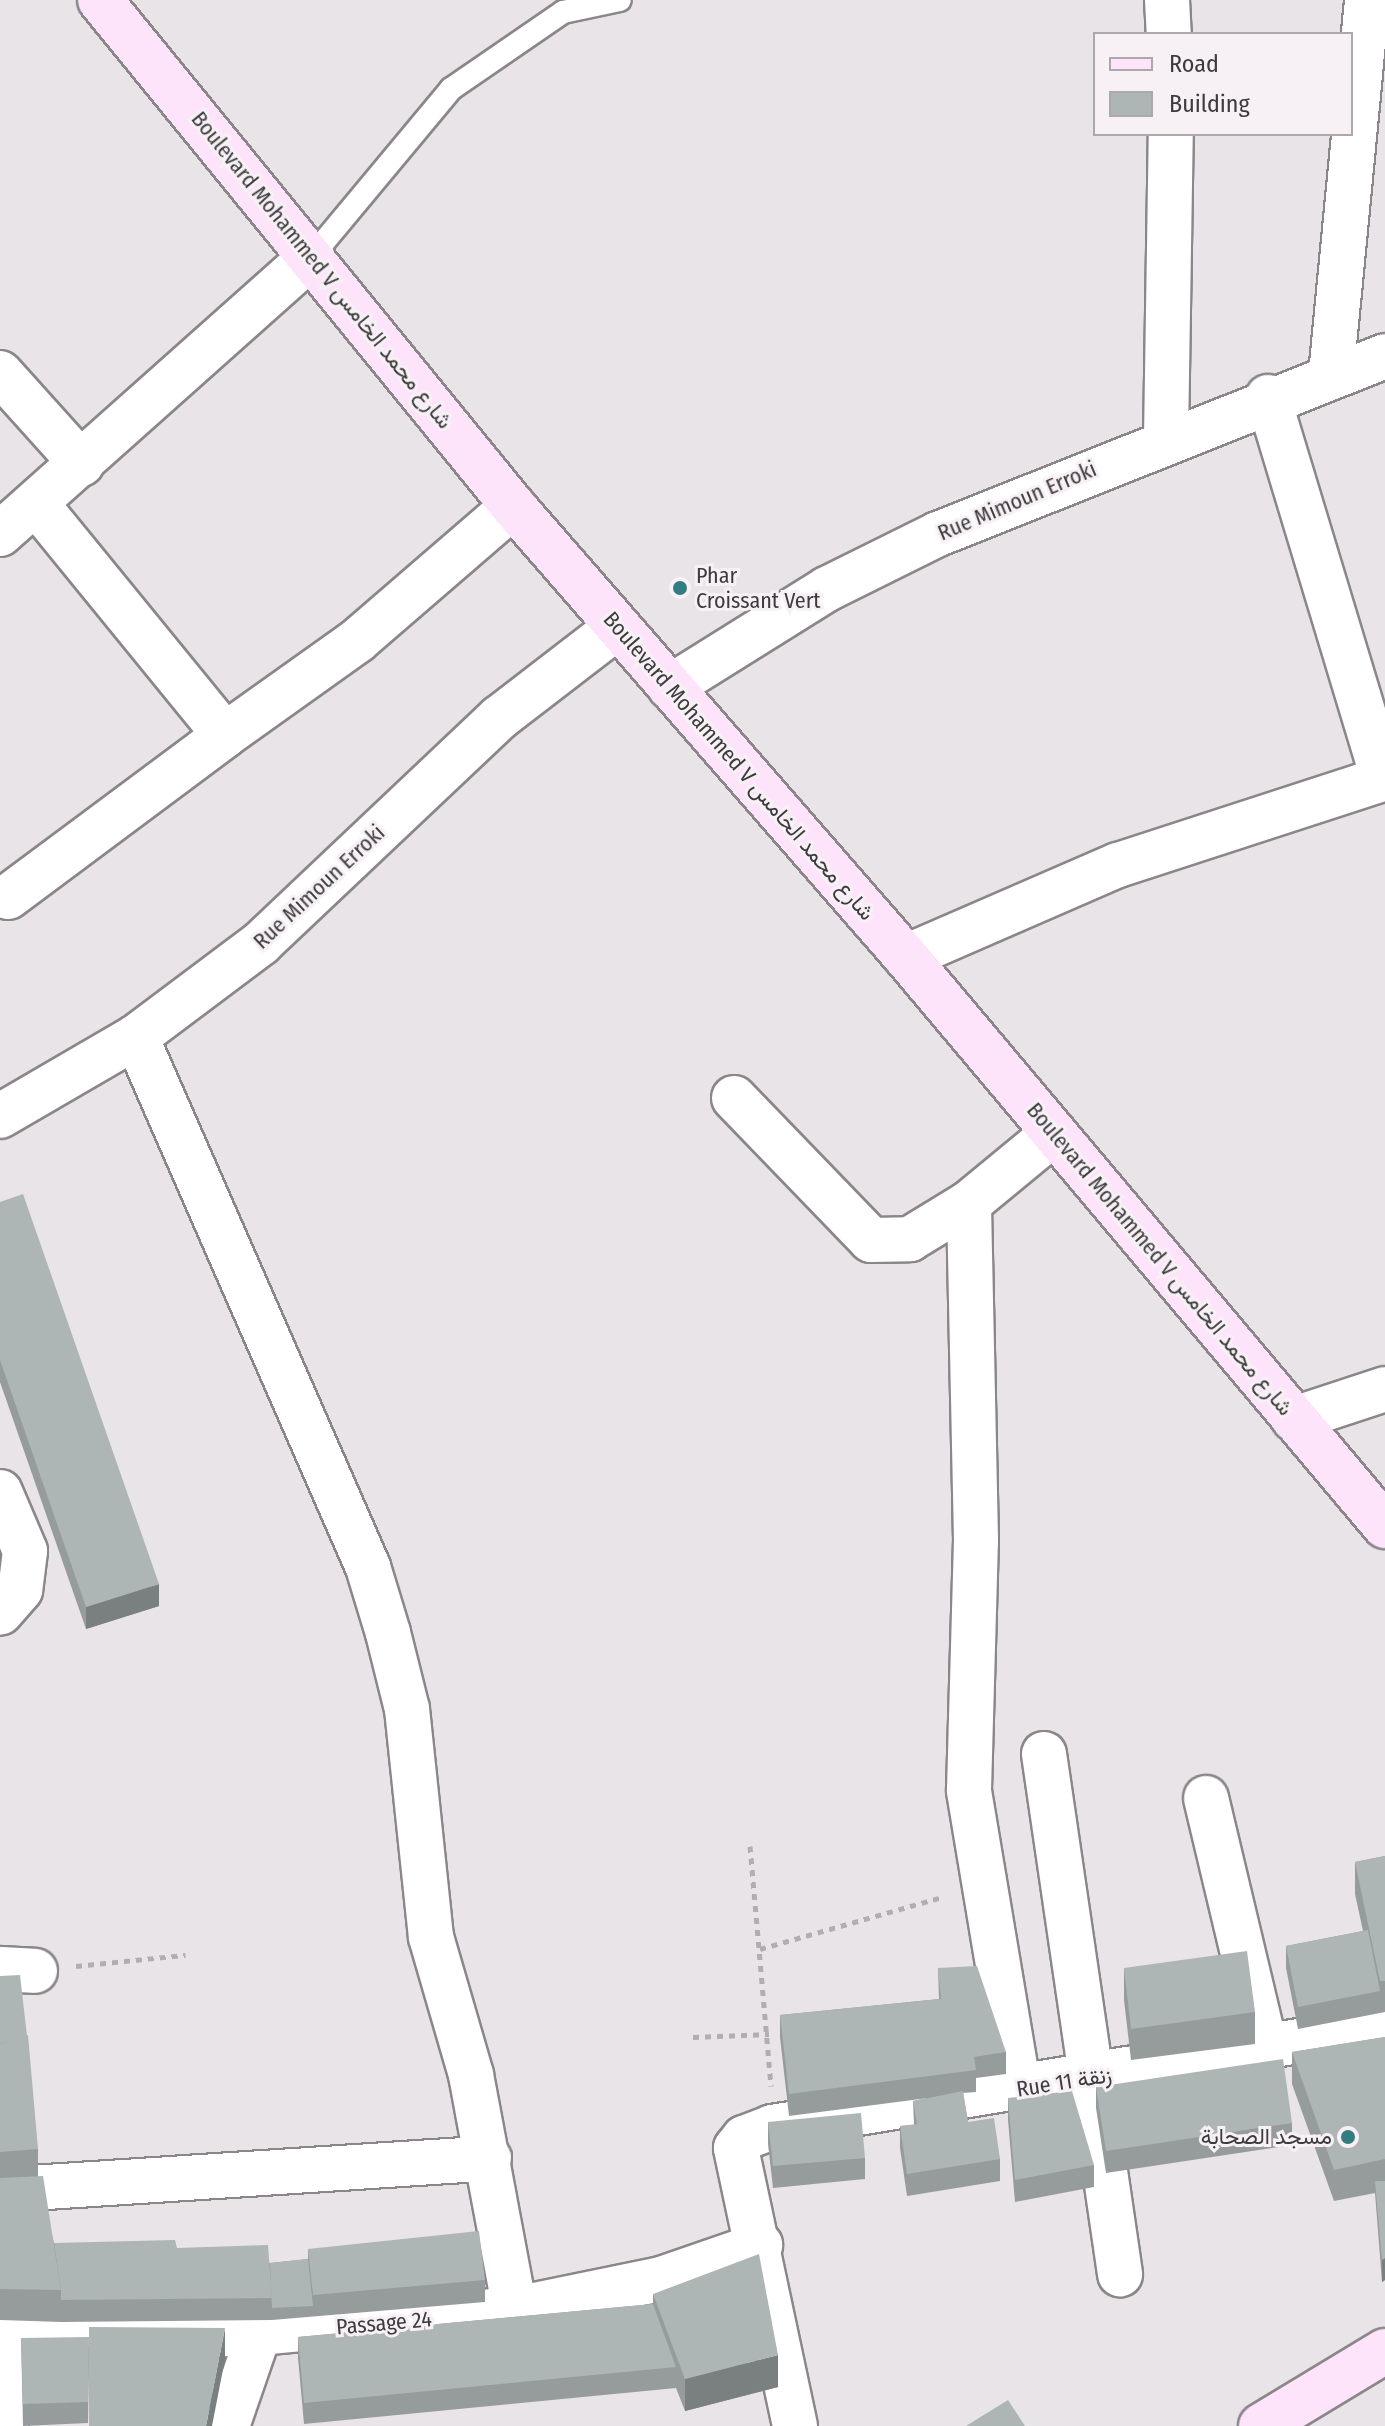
<!DOCTYPE html>
<html>
<head>
<meta charset="utf-8">
<style>
  body { margin:0 }
  #map { position:relative; width:1385px; height:2426px; overflow:hidden; background:#e9e4e8; font-family:"Fira Sans Condensed",Vazirmatn,sans-serif }
  div>[style] { position:absolute }
  .path>* { height:5px; margin-top:-2.5px; transform-origin:0; background:repeating-linear-gradient(90deg,#b1adb1 0 6px,transparent 0 12px) }
  .roads { filter:drop-shadow(2px 0 #8b868a) drop-shadow(-2px 0 #8b868a) drop-shadow(0 2px #8b868a) drop-shadow(0 -2px #8b868a) }
  .lane>* { height:22px; margin:-11px; padding:0 11px; transform-origin:11px; border-radius:11px; background:#fff }
  .street>* { height:44px; margin:-22px; padding:0 22px; transform-origin:22px; border-radius:22px; background:#fff }
  .secondary>* { height:44px; margin:-22px; padding:0 22px; transform-origin:22px; border-radius:22px; background:#fee4fa }
  .wall>* { inset:0; background:#969c9c }
  .shaded-wall>* { inset:0; background:#7a7f7f }
  .building>* { inset:0; background:#aeb5b5 }
  .dots>* { width:22px; height:22px; translate:-50% -50%; box-sizing:border-box; border:4px solid #f7f1f6; border-radius:50% }
  span { translate:-50% -50%; white-space:nowrap; text-align:center; line-height:1.15; -webkit-text-stroke:6px #f7f1f6; paint-order:stroke }
  .street-label { font-size:22px; color:#3d3b3d }
  .poi-label { font-size:22px; color:#3d3b3d }
  .left { translate:0 -50%; text-align:left }
  .right { translate:-100% -50%; text-align:right }
  .legend { position:absolute; left:1093px; top:32px; width:260px; height:104px; box-sizing:border-box; background:#f7f1f6; border:2px solid #ada8ac; margin:0; padding:10px 14px; list-style:none; font-size:24px; color:#3d3b3d }
  .legend li { display:flex; align-items:center; gap:16px; height:40px }
  .legend b { width:40px; border:2px solid #ada8ac }
</style>
</head>
<body>
<div id="map">
  <div class="path">
    <i style="left:750px;top:1846px;width:241px;rotate:85deg"></i>
    <i style="left:760px;top:1949px;width:190px;rotate:-15.9deg"></i>
    <i style="left:76px;top:1966px;width:110px;rotate:-5.8deg"></i>
    <i style="left:693px;top:2037px;width:76px;rotate:-2.3deg"></i>
  </div>
  <div class="roads">
    <div class="lane">
      <i style="left:312px;top:256px;width:217px;rotate:-50.2deg"></i>
      <i style="left:451px;top:89px;width:136px;rotate:-34.5deg"></i>
      <i style="left:563px;top:12px;width:58px;rotate:-11.9deg"></i>
    </div>
    <div class="street">
      <i style="left:1167px;top:0;width:34px;rotate:87deg"></i>
      <i style="left:0;top:373px;width:122px;rotate:48deg"></i>
      <i style="left:1331px;top:375px;width:377px;rotate:-84.5deg"></i>
      <i style="left:1268px;top:397px;width:398px;rotate:73.2deg"></i>
      <i style="left:1166px;top:438px;width:304px;rotate:-89.1deg"></i>
      <i style="left:0;top:534px;width:418px;rotate:-41.7deg"></i>
      <i style="left:670px;top:687px;width:185px;rotate:-32deg"></i>
      <i style="left:827px;top:589px;width:124px;rotate:-26.4deg"></i>
      <i style="left:938px;top:534px;width:481px;rotate:-21.7deg"></i>
      <i style="left:225px;top:735px;width:163px;rotate:-35.5deg"></i>
      <i style="left:358px;top:640px;width:205px;rotate:-40.8deg"></i>
      <i style="left:8px;top:897px;width:271px;rotate:-36.7deg"></i>
      <i style="left:225px;top:735px;width:299px;rotate:-129.2deg"></i>
      <i style="left:906px;top:957px;width:231px;rotate:-23.5deg"></i>
      <i style="left:1118px;top:865px;width:281px;rotate:-18deg"></i>
      <i style="left:136px;top:1037px;width:579px;rotate:66.36deg"></i>
      <i style="left:368px;top:1567px;width:69px;rotate:73.1deg"></i>
      <i style="left:388px;top:1633px;width:78px;rotate:76deg"></i>
      <i style="left:407px;top:1709px;width:229px;rotate:84deg"></i>
      <i style="left:431px;top:1937px;width:144px;rotate:73.8deg"></i>
      <i style="left:471px;top:2075px;width:238px;rotate:79.4deg"></i>
      <i style="left:734px;top:1098px;width:197px;rotate:46deg"></i>
      <i style="left:871px;top:1240px;width:39px;rotate:-1deg"></i>
      <i style="left:910px;top:1239px;width:69px;rotate:-31.4deg"></i>
      <i style="left:0;top:1116px;width:157px;rotate:-30.2deg"></i>
      <i style="left:136px;top:1037px;width:156px;rotate:-36.9deg"></i>
      <i style="left:261px;top:943px;width:328px;rotate:-43.4deg"></i>
      <i style="left:499px;top:718px;width:148px;rotate:-37.6deg"></i>
      <i style="left:1294px;top:1419px;width:96px;rotate:-18.2deg"></i>
      <i style="left:0;top:1492px;width:64px;rotate:67deg"></i>
      <i style="left:25px;top:1551px;width:39px;rotate:97deg"></i>
      <i style="left:20px;top:1590px;width:30px;rotate:131deg"></i>
      <i style="left:1044px;top:1754px;width:526px;rotate:81.68deg"></i>
      <i style="left:1206px;top:1798px;width:254px;rotate:76.6deg"></i>
      <i style="left:0;top:1969px;width:35px;rotate:3deg"></i>
      <i style="left:1019px;top:2090px;width:304px;rotate:-99.5deg"></i>
      <i style="left:969px;top:1790px;width:250px;rotate:-88.4deg"></i>
      <i style="left:976px;top:1540px;width:337px;rotate:-91.2deg"></i>
      <i style="left:969px;top:1203px;width:110px;rotate:-39.5deg"></i>
      <i style="left:0;top:2190px;width:490px;rotate:-3.7deg"></i>
      <i style="left:0;top:2340px;width:259px;rotate:-1.5deg"></i>
      <i style="left:259px;top:2333px;width:257px;rotate:-5.4deg"></i>
      <i style="left:515px;top:2309px;width:149px;rotate:-11.6deg"></i>
      <i style="left:661px;top:2279px;width:105px;rotate:-19deg"></i>
      <i style="left:0;top:2360px;width:66px;rotate:84.8deg"></i>
      <i style="left:227px;top:2426px;width:98px;rotate:-71deg"></i>
      <i style="left:795px;top:2426px;width:284px;rotate:-102deg"></i>
      <i style="left:736px;top:2148px;width:13px;rotate:-51deg"></i>
      <i style="left:744px;top:2138px;width:30px;rotate:-21deg"></i>
      <i style="left:772px;top:2127px;width:621px;rotate:-9.27deg"></i>
    </div>
    <div class="secondary">
      <i style="left:100px;top:0;width:653px;rotate:50.78deg"></i>
      <i style="left:513px;top:506px;width:598px;rotate:48.93deg"></i>
      <i style="left:906px;top:957px;width:744px;rotate:49.91deg"></i>
      <i style="left:1261px;top:2426px;width:145px;rotate:-31.2deg"></i>
    </div>
  </div>
  <div class="wall">
    <i style="clip-path:polygon(0 1202px,159px 1606px,86px 1629px,0 1382px)"></i>
    <i style="clip-path:polygon(1385px 1856px,1385px 2012px,1298px 2029px,1286px 1968px,1286px 1946px,1363px 1931px,1355px 1894px,1355px 1862px)"></i>
    <i style="clip-path:polygon(938px 1968px,1006px 2052px,1006px 2074px,976px 2078px,976px 2092px,963px 2093px,968px 2122px,1000px 2159px,1000px 2181px,907px 2196px,900px 2148px,900px 2126px,914px 2125px,913px 2101px,928px 2098px,789px 2116px,780px 2037px,780px 2015px,939px 1999px)"></i>
    <i style="clip-path:polygon(1124px 1968px,1255px 2012px,1255px 2044px,1131px 2060px,1124px 2000px)"></i>
    <i style="clip-path:polygon(0 1976px,38px 2149px,38px 2177px,54px 2243px,177px 2248px,270px 2263px,308px 2259px,308px 2249px,485px 2280px,485px 2302px,272px 2320px,61px 2322px,0 2320px)"></i>
    <i style="clip-path:polygon(1385px 2037px,1385px 2280px,1382px 2282px,1375px 2193px,1334px 2201px,1292px 2084px,1292px 2052px)"></i>
    <i style="clip-path:polygon(1096px 2087px,1292px 2123px,1292px 2145px,1106px 2173px,1096px 2108px)"></i>
    <i style="clip-path:polygon(1008px 2098px,1094px 2165px,1094px 2187px,1015px 2202px,1008px 2120px)"></i>
    <i style="clip-path:polygon(768px 2122px,865px 2158px,865px 2179px,773px 2188px,768px 2144px)"></i>
    <i style="clip-path:polygon(653px 2294px,778px 2387px,685px 2411px,676px 2388px,304px 2424px,298px 2358px,298px 2337px,653px 2304px)"></i>
    <i style="clip-path:polygon(21px 2338px,225px 2359px,89px 2359px,88px 2423px,23px 2426px)"></i>
  </div>
  <div class="shaded-wall">
    <i style="clip-path:polygon(159px 1584px,159px 1606px,86px 1629px,86px 1607px)"></i>
    <i style="clip-path:polygon(1385px 2258px,1385px 2280px,1382px 2282px,1382px 2260px)"></i>
    <i style="clip-path:polygon(225px 2328px,225px 2359px,212px 2426px,206px 2426px)"></i>
    <i style="clip-path:polygon(778px 2355px,778px 2387px,685px 2411px,685px 2379px)"></i>
  </div>
  <div class="building">
    <i style="clip-path:polygon(23px 1194px,159px 1584px,86px 1607px,0 1360px,0 1202px)"></i>
    <i style="clip-path:polygon(1385px 1856px,1385px 1981px,1380px 1981px,1355px 1862px)"></i>
    <i style="clip-path:polygon(1368px 1930px,1380px 1991px,1298px 2007px,1286px 1946px)"></i>
    <i style="clip-path:polygon(1247px 1951px,1255px 2012px,1131px 2029px,1124px 1968px)"></i>
    <i style="clip-path:polygon(977px 1966px,1006px 2052px,974px 2057px,976px 2070px,789px 2094px,780px 2015px,941px 1999px,938px 1968px)"></i>
    <i style="clip-path:polygon(20px 1975px,27px 2036px,0 2044px,0 1976px)"></i>
    <i style="clip-path:polygon(28px 2035px,38px 2149px,0 2152px,0 2044px)"></i>
    <i style="clip-path:polygon(1385px 2037px,1385px 2159px,1334px 2170px,1292px 2052px)"></i>
    <i style="clip-path:polygon(1283px 2059px,1292px 2123px,1106px 2151px,1096px 2087px)"></i>
    <i style="clip-path:polygon(963px 2091px,968px 2122px,994px 2118px,1000px 2159px,907px 2174px,900px 2126px,917px 2124px,913px 2101px)"></i>
    <i style="clip-path:polygon(1072px 2091px,1094px 2165px,1015px 2180px,1008px 2098px)"></i>
    <i style="clip-path:polygon(861px 2113px,865px 2158px,773px 2166px,768px 2122px)"></i>
    <i style="clip-path:polygon(43px 2176px,61px 2290px,0 2289px,0 2178px)"></i>
    <i style="clip-path:polygon(1375px 2181px,1385px 2181px,1385px 2258px,1382px 2260px)"></i>
    <i style="clip-path:polygon(479px 2231px,485px 2280px,313px 2295px,308px 2249px)"></i>
    <i style="clip-path:polygon(175px 2240px,177px 2248px,268px 2245px,272px 2298px,61px 2300px,61px 2290px,54px 2243px)"></i>
    <i style="clip-path:polygon(759px 2254px,778px 2355px,685px 2379px,653px 2294px)"></i>
    <i style="clip-path:polygon(308px 2259px,313px 2306px,272px 2308px,270px 2263px)"></i>
    <i style="clip-path:polygon(653px 2304px,676px 2367px,304px 2403px,298px 2337px)"></i>
    <i style="clip-path:polygon(89px 2327px,225px 2328px,206px 2426px,89px 2426px)"></i>
    <i style="clip-path:polygon(89px 2337px,88px 2402px,23px 2404px,21px 2338px)"></i>
    <i style="clip-path:polygon(1008px 2400px,1025px 2426px,966px 2426px)"></i>
  </div>
  <div class="dots">
    <i style="left:680px;top:588px;background:#337c7f"></i>
    <i style="left:1348px;top:2137px;background:#337c7f"></i>
  </div>
  <div class="street-label">
    <span style="left:322px;top:270px;rotate:51deg">Boulevard Mohammed V شارع محمد الخامس</span>
    <span style="left:1017px;top:501px;rotate:-23deg">Rue Mimoun Erroki</span>
    <span style="left:739px;top:766px;rotate:49deg">Boulevard Mohammed V شارع محمد الخامس</span>
    <span style="left:319px;top:887px;rotate:-43deg">Rue Mimoun Erroki</span>
    <span style="left:1160px;top:1259px;rotate:50deg">Boulevard Mohammed V شارع محمد الخامس</span>
    <span style="left:1064px;top:2082px;rotate:-9deg">Rue 11 زنقة</span>
    <span style="left:384px;top:2323px;rotate:-5deg">Passage 24</span>
  </div>
  <div class="poi-label">
    <span class="left" style="left:696px;top:588px">Phar<br>Croissant Vert</span>
    <span class="right" style="left:1332px;top:2137px">مسجد الصحابة</span>
  </div>
  <ul class="legend">
  <li><b style="height:10px;background:#fee4fa"></b>Road</li>
  <li><b style="height:22px;background:#aeb5b5"></b>Building</li>
  </ul>
</div>
</body>
</html>
